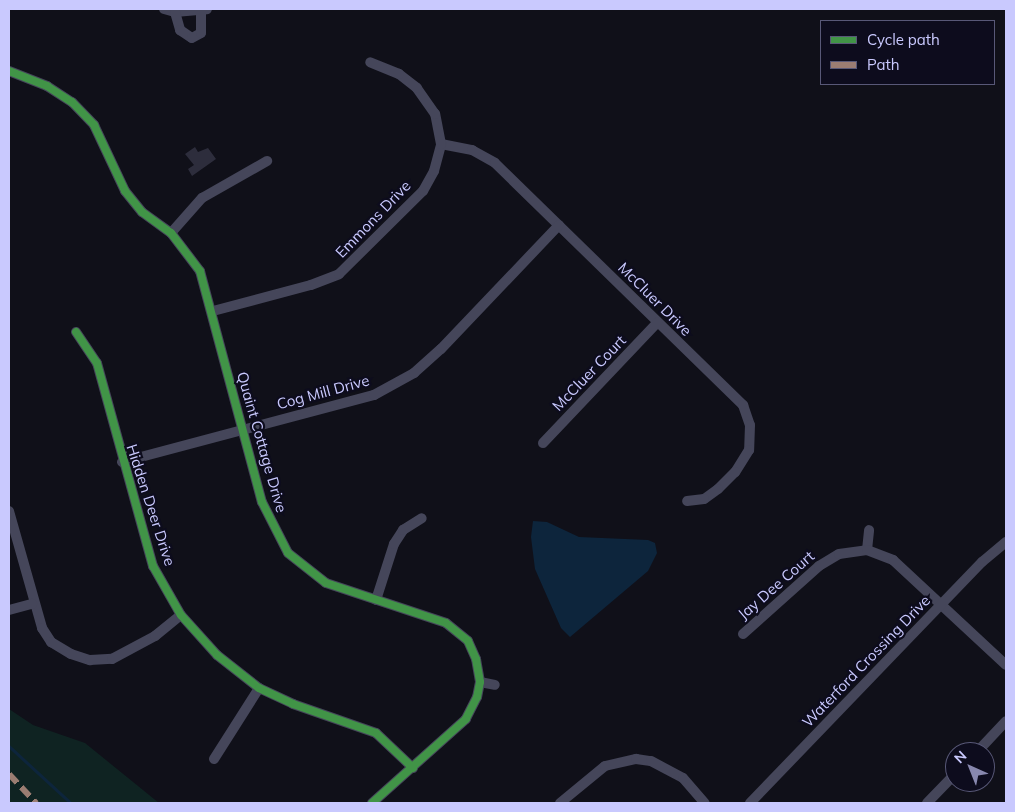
<!DOCTYPE html>
<html>
<head>
<meta charset="utf-8">
<style>
  body { margin:0 }
  #map { position:relative; width:1015px; height:812px; overflow:hidden; background:#101019; font-family:Mulish,sans-serif }
  div>[style] { position:absolute }
  .green>* { inset:0; background:#0f2322 }
  .water>* { inset:0; background:#0d253c }
  .stream>* { height:2.5px; margin:-1.25px; padding:0 1.25px; transform-origin:1.25px; border-radius:1.25px; background:#0d253c }
  .building>* { inset:0; background:#2d2d3c }
  .minor>* { height:10px; margin:-5px; padding:0 5px; transform-origin:5px; border-radius:5px; background:#45465a }
  .quiet>* { height:6px; margin-top:-3px; transform-origin:0; background:repeating-linear-gradient(90deg,#9b7d72 0 12px,transparent 0 18px) }
  .cycleway>* { height:8px; margin:-4px; padding:0 4px; transform-origin:4px; border-radius:4px; background:#419447 }
  span { translate:-50% -50%; white-space:nowrap; text-align:center; line-height:1.15; -webkit-text-stroke:4.5px #0d0c1d; paint-order:stroke }
  .street-label { font-size:15px; color:#c9c9fe }
  .frame { position:absolute; inset:0; border:10px solid #c9c9fe; pointer-events:none }
  .legend { position:absolute; left:820px; top:20px; width:175px; height:65px; box-sizing:border-box; background:#0d0c1d; border:1px solid #585877; margin:0; padding:6px 9px; list-style:none; font-size:15px; color:#c9c9fe }
  .legend li { display:flex; align-items:center; gap:10px; height:25px }
  .legend b { width:25px; border:1px solid #585877 }
  .north { position:absolute; left:945px; top:742px; width:50px; height:50px; box-sizing:border-box; background:#0d0c1d; border:1px solid #585877; border-radius:50%; rotate:316deg; font-size:14px; font-weight:700; line-height:20px; text-align:center; color:#c9c9fe }
  .north::after { content:''; display:block; margin:auto; width:18px; height:22px; background:#8888ae; clip-path:polygon(50% 0,100% 100%,50% 72%,0 100%) }
</style>
</head>
<body>
<div id="map">
  <div class="green">
    <i style="clip-path:polygon(9px 709px,33px 725px,85px 743px,159px 803px,9px 803px)"></i>
  </div>
  <div class="water">
    <i style="clip-path:polygon(533px 521px,547px 522px,579px 537px,648px 540px,655px 543px,657px 553px,648px 571px,570px 637px,561px 628px,535px 569px,531px 537px)"></i>
  </div>
  <div class="stream">
    <i style="left:9px;top:746px;width:84px;rotate:42.6deg"></i>
  </div>
  <div class="building">
    <i style="clip-path:polygon(195px 147px,198px 152px,208px 148px,216px 159px,192px 176px,188px 169px,194px 165px,185px 154px)"></i>
  </div>
  <div class="minor">
    <i style="left:164px;top:9px;width:11px;rotate:15deg"></i>
    <i style="left:175px;top:12px;width:32px;rotate:-5deg"></i>
    <i style="left:175px;top:12px;width:19px;rotate:74deg"></i>
    <i style="left:180px;top:30px;width:14px;rotate:34deg"></i>
    <i style="left:192px;top:38px;width:10px;rotate:-29deg"></i>
    <i style="left:201px;top:33px;width:23px;rotate:-90deg"></i>
    <i style="left:9px;top:71px;width:41px;rotate:21.5deg"></i>
    <i style="left:47px;top:86px;width:30px;rotate:33deg"></i>
    <i style="left:72px;top:102px;width:32px;rotate:46deg"></i>
    <i style="left:94px;top:125px;width:73px;rotate:64.8deg"></i>
    <i style="left:125px;top:191px;width:27px;rotate:51deg"></i>
    <i style="left:142px;top:212px;width:36px;rotate:36deg"></i>
    <i style="left:171px;top:233px;width:48px;rotate:52.7deg"></i>
    <i style="left:200px;top:271px;width:239px;rotate:75deg"></i>
    <i style="left:262px;top:502px;width:57px;rotate:63deg"></i>
    <i style="left:288px;top:553px;width:48px;rotate:38.3deg"></i>
    <i style="left:326px;top:583px;width:126px;rotate:18.4deg"></i>
    <i style="left:446px;top:623px;width:28px;rotate:39deg"></i>
    <i style="left:468px;top:641px;width:20px;rotate:66deg"></i>
    <i style="left:476px;top:659px;width:23px;rotate:80deg"></i>
    <i style="left:480px;top:682px;width:15px;rotate:101deg"></i>
    <i style="left:477px;top:697px;width:25px;rotate:117deg"></i>
    <i style="left:466px;top:719px;width:126px;rotate:138.2deg"></i>
    <i style="left:441px;top:144px;width:32px;rotate:11deg"></i>
    <i style="left:472px;top:150px;width:26px;rotate:29deg"></i>
    <i style="left:495px;top:163px;width:347px;rotate:44.3deg"></i>
    <i style="left:743px;top:405px;width:21px;rotate:71deg"></i>
    <i style="left:750px;top:425px;width:25px;rotate:92deg"></i>
    <i style="left:749px;top:450px;width:26px;rotate:122deg"></i>
    <i style="left:735px;top:472px;width:24px;rotate:135deg"></i>
    <i style="left:718px;top:489px;width:17px;rotate:144deg"></i>
    <i style="left:704px;top:499px;width:17px;rotate:173deg"></i>
    <i style="left:171px;top:233px;width:47px;rotate:-48.5deg"></i>
    <i style="left:202px;top:198px;width:75px;rotate:-29.6deg"></i>
    <i style="left:213px;top:311px;width:101px;rotate:-14.9deg"></i>
    <i style="left:311px;top:285px;width:30px;rotate:-21deg"></i>
    <i style="left:339px;top:274px;width:118px;rotate:-44.7deg"></i>
    <i style="left:423px;top:191px;width:23px;rotate:-61deg"></i>
    <i style="left:434px;top:171px;width:28px;rotate:-75deg"></i>
    <i style="left:441px;top:144px;width:31px;rotate:-101deg"></i>
    <i style="left:435px;top:114px;width:32px;rotate:-125deg"></i>
    <i style="left:417px;top:88px;width:23px;rotate:-142deg"></i>
    <i style="left:399px;top:74px;width:31px;rotate:-158deg"></i>
    <i style="left:76px;top:332px;width:37px;rotate:56deg"></i>
    <i style="left:97px;top:363px;width:211px;rotate:74.6deg"></i>
    <i style="left:153px;top:566px;width:56px;rotate:60.3deg"></i>
    <i style="left:181px;top:615px;width:54px;rotate:48deg"></i>
    <i style="left:217px;top:655px;width:53px;rotate:38.2deg"></i>
    <i style="left:259px;top:688px;width:38px;rotate:25deg"></i>
    <i style="left:293px;top:704px;width:88px;rotate:19.3deg"></i>
    <i style="left:376px;top:733px;width:51px;rotate:43.4deg"></i>
    <i style="left:543px;top:443px;width:166px;rotate:-46.5deg"></i>
    <i style="left:122px;top:462px;width:261px;rotate:-14.9deg"></i>
    <i style="left:374px;top:395px;width:46px;rotate:-28.8deg"></i>
    <i style="left:414px;top:373px;width:36px;rotate:-42deg"></i>
    <i style="left:441px;top:349px;width:171px;rotate:-46.4deg"></i>
    <i style="left:9px;top:511px;width:122px;rotate:74.2deg"></i>
    <i style="left:42px;top:628px;width:17px;rotate:57deg"></i>
    <i style="left:51px;top:642px;width:23px;rotate:31deg"></i>
    <i style="left:71px;top:654px;width:20px;rotate:18deg"></i>
    <i style="left:90px;top:660px;width:22px;rotate:-3deg"></i>
    <i style="left:112px;top:659px;width:49px;rotate:-28.1deg"></i>
    <i style="left:155px;top:636px;width:33px;rotate:-39deg"></i>
    <i style="left:867px;top:550px;width:20px;rotate:-84deg"></i>
    <i style="left:376px;top:600px;width:59px;rotate:-72.2deg"></i>
    <i style="left:394px;top:544px;width:17px;rotate:-57deg"></i>
    <i style="left:403px;top:530px;width:22px;rotate:-32deg"></i>
    <i style="left:9px;top:610px;width:24px;rotate:-15deg"></i>
    <i style="left:743px;top:634px;width:102px;rotate:-41.8deg"></i>
    <i style="left:819px;top:566px;width:23px;rotate:-31deg"></i>
    <i style="left:839px;top:554px;width:28px;rotate:-8deg"></i>
    <i style="left:867px;top:550px;width:28px;rotate:21deg"></i>
    <i style="left:893px;top:560px;width:154px;rotate:42.9deg"></i>
    <i style="left:480px;top:682px;width:15px;rotate:11deg"></i>
    <i style="left:977px;top:752px;width:42px;rotate:-46.9deg"></i>
    <i style="left:214px;top:759px;width:84px;rotate:-57.6deg"></i>
    <i style="left:560px;top:803px;width:58px;rotate:-39.4deg"></i>
    <i style="left:605px;top:766px;width:32px;rotate:-13deg"></i>
    <i style="left:636px;top:759px;width:15px;rotate:8deg"></i>
    <i style="left:651px;top:761px;width:36px;rotate:28deg"></i>
    <i style="left:683px;top:778px;width:33px;rotate:49deg"></i>
    <i style="left:750px;top:803px;width:335px;rotate:-46.1deg"></i>
    <i style="left:982px;top:562px;width:31px;rotate:-40deg"></i>
    <i style="left:927px;top:803px;width:40px;rotate:-46deg"></i>
  </div>
  <div class="quiet">
    <i style="left:9px;top:774px;width:40px;rotate:47deg"></i>
  </div>
  <div class="cycleway">
    <i style="left:9px;top:71px;width:41px;rotate:21.5deg"></i>
    <i style="left:47px;top:86px;width:30px;rotate:33deg"></i>
    <i style="left:72px;top:102px;width:32px;rotate:46deg"></i>
    <i style="left:94px;top:125px;width:73px;rotate:64.8deg"></i>
    <i style="left:125px;top:191px;width:27px;rotate:51deg"></i>
    <i style="left:142px;top:212px;width:36px;rotate:36deg"></i>
    <i style="left:171px;top:233px;width:48px;rotate:52.7deg"></i>
    <i style="left:200px;top:271px;width:239px;rotate:75deg"></i>
    <i style="left:262px;top:502px;width:57px;rotate:63deg"></i>
    <i style="left:288px;top:553px;width:48px;rotate:38.3deg"></i>
    <i style="left:326px;top:583px;width:126px;rotate:18.4deg"></i>
    <i style="left:446px;top:623px;width:28px;rotate:39deg"></i>
    <i style="left:468px;top:641px;width:20px;rotate:66deg"></i>
    <i style="left:476px;top:659px;width:23px;rotate:80deg"></i>
    <i style="left:480px;top:682px;width:15px;rotate:101deg"></i>
    <i style="left:477px;top:697px;width:25px;rotate:117deg"></i>
    <i style="left:466px;top:719px;width:126px;rotate:138.2deg"></i>
    <i style="left:76px;top:332px;width:37px;rotate:56deg"></i>
    <i style="left:97px;top:363px;width:211px;rotate:74.6deg"></i>
    <i style="left:153px;top:566px;width:56px;rotate:60.3deg"></i>
    <i style="left:181px;top:615px;width:54px;rotate:48deg"></i>
    <i style="left:217px;top:655px;width:53px;rotate:38.2deg"></i>
    <i style="left:259px;top:688px;width:38px;rotate:25deg"></i>
    <i style="left:293px;top:704px;width:88px;rotate:19.3deg"></i>
    <i style="left:376px;top:733px;width:51px;rotate:43.4deg"></i>
  </div>
  <div class="street-label">
    <span style="left:373px;top:219px;rotate:-46deg">Emmons Drive</span>
    <span style="left:655px;top:299px;rotate:45deg">McCluer Drive</span>
    <span style="left:589px;top:373px;rotate:-46deg">McCluer Court</span>
    <span style="left:323px;top:392px;rotate:-15deg">Cog Mill Drive</span>
    <span style="left:262px;top:442px;rotate:74deg">Quaint Cottage Drive</span>
    <span style="left:151px;top:505px;rotate:72deg">Hidden Deer Drive</span>
    <span style="left:776px;top:585px;rotate:-41deg">Jay Dee Court</span>
    <span style="left:866px;top:661px;rotate:-46deg">Waterford Crossing Drive</span>
  </div>
  <div class="frame"></div>
  <ul class="legend">
  <li><b style="height:6px;background:#419447"></b>Cycle path</li>
  <li><b style="height:6px;background:#9b7d72"></b>Path</li>
  </ul>
  <div class="north">N</div>
</div>
</body>
</html>
